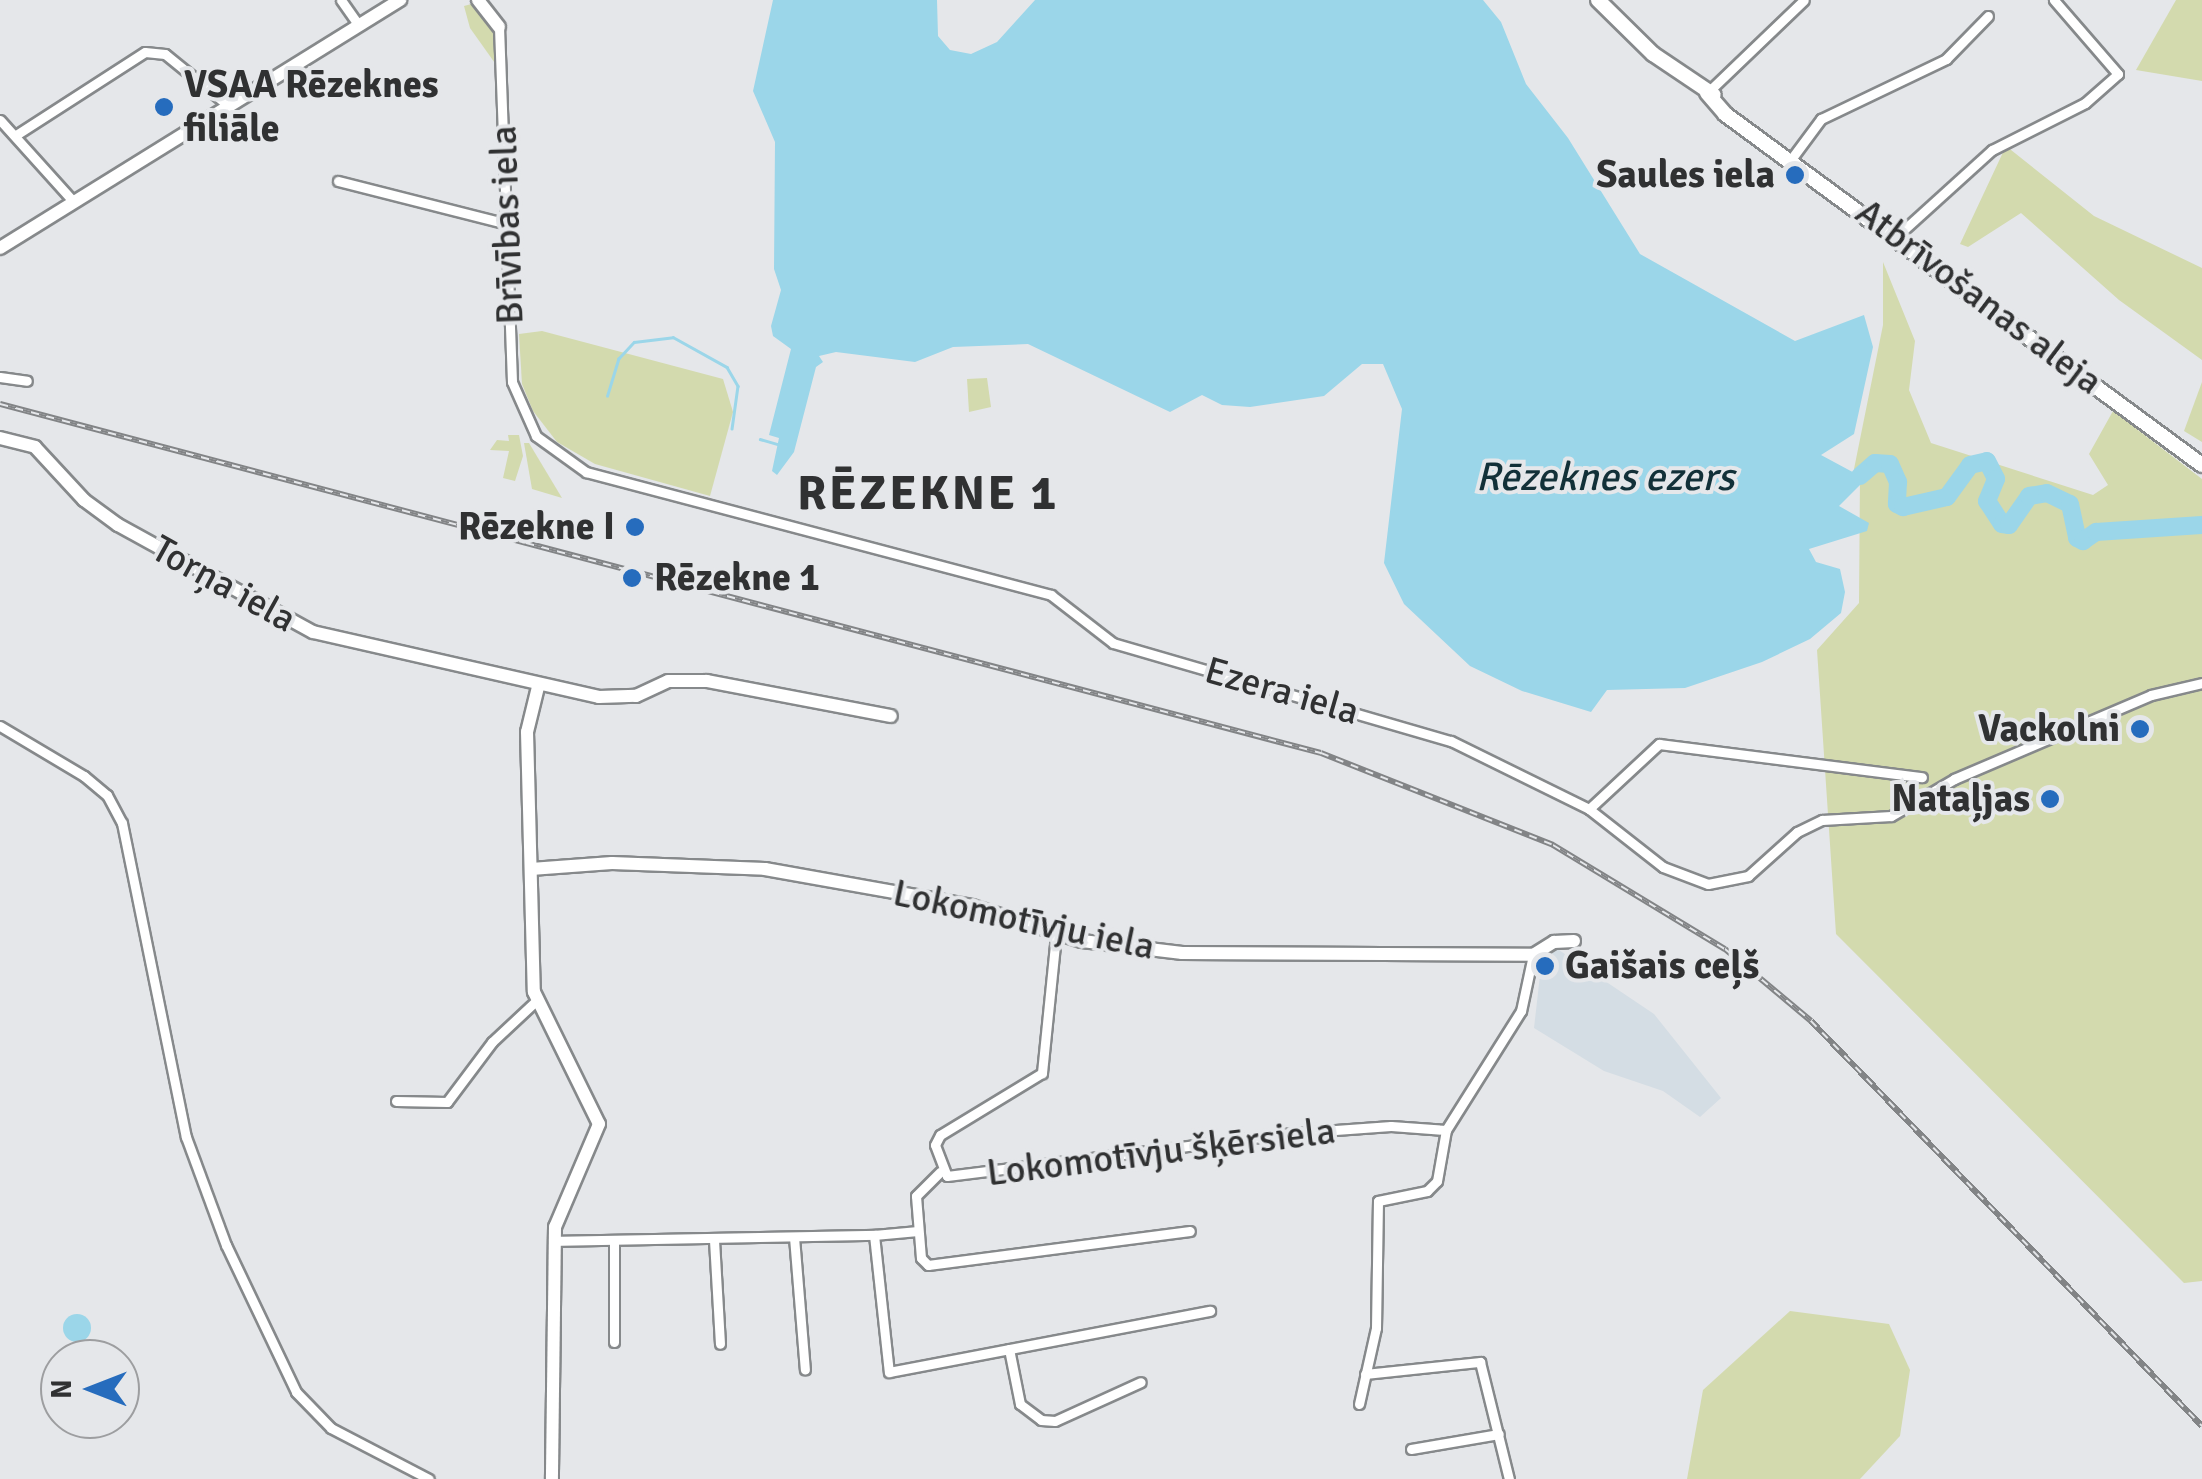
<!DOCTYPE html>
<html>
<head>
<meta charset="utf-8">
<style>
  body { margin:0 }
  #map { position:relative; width:2202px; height:1479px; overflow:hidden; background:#e5e7ea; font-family:Signika,sans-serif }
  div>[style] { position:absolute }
  .built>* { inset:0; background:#d4dde4 }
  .green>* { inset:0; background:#d3daae }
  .water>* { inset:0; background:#9bd6e9 }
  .round { border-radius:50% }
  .stream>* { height:2.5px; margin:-1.25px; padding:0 1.25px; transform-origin:1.25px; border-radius:1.25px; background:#9bd6e9 }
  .river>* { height:18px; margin:-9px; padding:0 9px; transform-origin:9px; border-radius:9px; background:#9bd6e9 }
  .roads { filter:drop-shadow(2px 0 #86898b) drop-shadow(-2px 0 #86898b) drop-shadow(0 2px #86898b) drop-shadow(0 -2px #86898b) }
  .street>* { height:9px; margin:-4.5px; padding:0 4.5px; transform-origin:4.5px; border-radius:4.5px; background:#fff }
  .secondary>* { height:12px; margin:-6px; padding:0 6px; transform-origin:6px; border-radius:6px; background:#fff }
  .primary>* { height:14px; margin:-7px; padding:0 7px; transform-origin:7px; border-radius:7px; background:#fff }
  .rail>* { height:6px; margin-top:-3px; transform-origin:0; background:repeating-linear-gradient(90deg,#e5e7ea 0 8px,#828486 0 16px); box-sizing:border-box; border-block:2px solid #828486 }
  .dots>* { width:28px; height:28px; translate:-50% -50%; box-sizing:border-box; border:5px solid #e5e7ea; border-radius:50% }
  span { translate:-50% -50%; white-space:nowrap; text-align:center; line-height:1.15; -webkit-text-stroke:8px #e5e7ea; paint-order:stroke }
  .poi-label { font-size:38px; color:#303132; font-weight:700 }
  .left { translate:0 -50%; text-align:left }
  .right { translate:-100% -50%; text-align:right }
  .street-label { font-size:38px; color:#303132 }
  .water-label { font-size:40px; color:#123038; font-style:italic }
  .district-label { font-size:48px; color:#303132; font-weight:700; letter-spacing:2.5px }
  .north { position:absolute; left:40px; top:1339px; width:100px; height:100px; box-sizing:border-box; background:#e5e7ea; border:2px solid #9d9ea0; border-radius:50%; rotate:270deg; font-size:28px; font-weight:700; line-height:40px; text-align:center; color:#303132 }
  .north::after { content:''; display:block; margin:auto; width:35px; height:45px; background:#266cbd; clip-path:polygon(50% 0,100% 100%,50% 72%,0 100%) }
</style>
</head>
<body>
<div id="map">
  <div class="built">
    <i style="clip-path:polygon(1544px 940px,1654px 1014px,1721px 1098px,1700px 1117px,1663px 1091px,1604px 1071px,1534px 1028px)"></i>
  </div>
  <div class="green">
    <i style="clip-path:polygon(2176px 0,2202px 0,2202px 81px,2136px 70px)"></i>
    <i style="clip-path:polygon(475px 3px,494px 30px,497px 66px,470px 28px,464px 6px)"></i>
    <i style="clip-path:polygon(2006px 146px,2094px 216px,2202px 268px,2202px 360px,2119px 300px,2021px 213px,1968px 247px,1960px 244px)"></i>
    <i style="clip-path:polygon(1883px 262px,1915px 341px,1909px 390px,1931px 443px,2093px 495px,2108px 485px,2089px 454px,2113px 411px,2202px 479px,2202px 1281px,2184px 1283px,1836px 934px,1817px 650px,1859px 603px,1860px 476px,1854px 469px,1883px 325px)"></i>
    <i style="clip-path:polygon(542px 331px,723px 379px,733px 412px,710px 496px,595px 464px,557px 442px,533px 411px,522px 384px,519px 334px)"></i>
    <i style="clip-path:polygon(987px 378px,991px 407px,969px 412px,967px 379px)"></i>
    <i style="clip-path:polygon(2202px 382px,2202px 442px,2184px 431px)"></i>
    <i style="clip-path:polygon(508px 435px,519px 435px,523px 456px,515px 481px,503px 478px,509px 451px,490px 450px,497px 440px,509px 441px)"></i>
    <i style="clip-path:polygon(524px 443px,529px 443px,562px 498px,532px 489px)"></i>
    <i style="clip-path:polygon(1790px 1311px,1889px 1324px,1910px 1370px,1900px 1436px,1860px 1479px,1687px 1479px,1703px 1390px)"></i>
  </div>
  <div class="water">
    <i style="clip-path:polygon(773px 0,937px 0,938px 36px,950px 50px,971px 54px,997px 42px,1035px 0,1483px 0,1501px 22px,1526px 84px,1568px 138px,1640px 254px,1795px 341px,1864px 315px,1873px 347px,1854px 434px,1821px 455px,1860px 476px,1860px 485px,1839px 506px,1869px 523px,1867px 531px,1809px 549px,1816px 562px,1840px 569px,1845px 592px,1841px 613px,1810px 639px,1762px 662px,1685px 688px,1607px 690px,1591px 712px,1522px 691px,1470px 666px,1404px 604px,1384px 563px,1402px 409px,1383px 364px,1362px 364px,1324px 396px,1250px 407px,1222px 405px,1202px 395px,1170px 412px,1028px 344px,953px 347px,915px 362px,836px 352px,819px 356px,823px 362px,816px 367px,794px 452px,777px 475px,772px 471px,779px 438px,769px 435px,791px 349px,773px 336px,771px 326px,781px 290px,774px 269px,775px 142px,753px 91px)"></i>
    <i class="round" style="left:63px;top:1314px;width:28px;height:28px"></i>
  </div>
  <div class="stream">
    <i style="left:607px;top:396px;width:39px;rotate:-73deg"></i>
    <i style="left:618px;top:359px;width:23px;rotate:-47deg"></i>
    <i style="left:634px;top:342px;width:39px;rotate:-7deg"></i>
    <i style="left:673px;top:337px;width:62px;rotate:29.1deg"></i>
    <i style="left:727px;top:367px;width:22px;rotate:60deg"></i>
    <i style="left:738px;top:386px;width:43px;rotate:97.9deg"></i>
    <i style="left:760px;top:439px;width:18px;rotate:16deg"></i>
  </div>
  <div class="river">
    <i style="left:1860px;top:476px;width:20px;rotate:-41deg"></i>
    <i style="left:1875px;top:463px;width:15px;rotate:4deg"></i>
    <i style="left:1890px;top:464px;width:20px;rotate:66deg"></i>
    <i style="left:1898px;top:482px;width:22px;rotate:93deg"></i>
    <i style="left:1897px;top:504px;width:7px;rotate:27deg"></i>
    <i style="left:1903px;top:507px;width:45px;rotate:-12.8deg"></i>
    <i style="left:1947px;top:497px;width:39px;rotate:-54deg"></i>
    <i style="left:1970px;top:465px;width:17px;rotate:-13deg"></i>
    <i style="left:1987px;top:461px;width:20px;rotate:63deg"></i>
    <i style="left:1996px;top:479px;width:24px;rotate:112deg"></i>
    <i style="left:1987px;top:501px;width:27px;rotate:57deg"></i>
    <i style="left:2002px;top:524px;width:7px;rotate:8deg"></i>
    <i style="left:2009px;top:525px;width:35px;rotate:-55deg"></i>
    <i style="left:2029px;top:496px;width:18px;rotate:-9deg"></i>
    <i style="left:2047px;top:493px;width:25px;rotate:26deg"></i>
    <i style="left:2070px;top:504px;width:35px;rotate:78deg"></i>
    <i style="left:2077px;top:538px;width:7px;rotate:27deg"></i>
    <i style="left:2083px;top:541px;width:16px;rotate:-35deg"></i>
    <i style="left:2096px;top:532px;width:106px;rotate:-3.8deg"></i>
  </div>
  <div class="roads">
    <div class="street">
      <i style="left:341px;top:0;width:29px;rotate:55deg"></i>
      <i style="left:499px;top:27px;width:355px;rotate:87.9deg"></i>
      <i style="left:512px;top:382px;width:59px;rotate:66deg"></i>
      <i style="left:536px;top:436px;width:62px;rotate:35.8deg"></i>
      <i style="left:586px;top:472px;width:481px;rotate:14.8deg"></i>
      <i style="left:1051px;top:595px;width:78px;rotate:37.7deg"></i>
      <i style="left:1113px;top:643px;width:352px;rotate:16.2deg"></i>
      <i style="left:1451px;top:741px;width:154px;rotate:26.2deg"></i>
      <i style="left:1589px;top:809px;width:94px;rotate:38.1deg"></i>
      <i style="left:1663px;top:867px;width:48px;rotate:20.7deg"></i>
      <i style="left:1708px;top:884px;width:41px;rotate:-11.3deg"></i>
      <i style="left:1748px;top:876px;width:66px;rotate:-41.9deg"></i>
      <i style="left:1797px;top:832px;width:28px;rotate:-26deg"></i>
      <i style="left:1822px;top:820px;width:69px;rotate:-3.3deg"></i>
      <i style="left:1891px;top:816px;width:73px;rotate:-30.4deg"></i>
      <i style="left:1954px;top:779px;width:214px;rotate:-23.1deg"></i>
      <i style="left:2151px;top:695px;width:52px;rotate:-13.2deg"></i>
      <i style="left:1707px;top:93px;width:134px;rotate:-43.8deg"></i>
      <i style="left:0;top:120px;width:108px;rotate:48deg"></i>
      <i style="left:16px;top:135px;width:153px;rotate:-32.8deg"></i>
      <i style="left:145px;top:52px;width:20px;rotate:6deg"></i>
      <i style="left:165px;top:54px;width:82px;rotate:39.1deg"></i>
      <i style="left:1792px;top:158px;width:49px;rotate:-53.4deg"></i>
      <i style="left:1821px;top:119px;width:139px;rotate:-25.6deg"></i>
      <i style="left:1946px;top:59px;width:60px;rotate:-45.7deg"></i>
      <i style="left:338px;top:181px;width:175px;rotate:14.2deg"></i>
      <i style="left:1897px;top:236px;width:128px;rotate:-42.2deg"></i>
      <i style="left:1992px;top:150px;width:104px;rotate:-26.8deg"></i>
      <i style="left:2085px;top:103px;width:44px;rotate:-41.3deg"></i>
      <i style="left:2118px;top:74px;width:98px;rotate:-130.9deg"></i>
      <i style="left:0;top:377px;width:27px;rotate:8deg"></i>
      <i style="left:0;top:726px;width:98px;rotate:30.8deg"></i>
      <i style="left:84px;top:776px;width:30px;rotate:40deg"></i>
      <i style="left:107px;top:795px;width:32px;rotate:62deg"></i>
      <i style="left:122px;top:823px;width:320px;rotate:78.5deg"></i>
      <i style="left:186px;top:1137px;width:115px;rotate:69.7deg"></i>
      <i style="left:226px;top:1245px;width:163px;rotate:64.5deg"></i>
      <i style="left:296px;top:1392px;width:50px;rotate:45.8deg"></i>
      <i style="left:331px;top:1428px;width:110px;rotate:27.5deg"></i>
      <i style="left:1589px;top:809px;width:96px;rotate:-42.9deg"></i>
      <i style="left:1659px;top:744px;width:265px;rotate:7.2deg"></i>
      <i style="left:1056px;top:935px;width:139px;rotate:95.8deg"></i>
      <i style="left:1042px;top:1073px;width:119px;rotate:148.7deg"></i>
      <i style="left:940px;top:1135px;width:11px;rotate:117deg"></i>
      <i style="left:935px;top:1145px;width:33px;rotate:69deg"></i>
      <i style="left:947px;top:1176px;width:350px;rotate:-7.1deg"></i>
      <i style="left:1294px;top:1133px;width:97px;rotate:-4.1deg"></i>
      <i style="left:1391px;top:1126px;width:55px;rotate:4.2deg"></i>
      <i style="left:396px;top:1101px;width:51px;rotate:1.1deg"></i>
      <i style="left:447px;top:1102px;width:75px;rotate:-53.1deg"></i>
      <i style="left:492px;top:1042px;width:60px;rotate:-43deg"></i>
      <i style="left:940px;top:1172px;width:34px;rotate:135deg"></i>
      <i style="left:916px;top:1196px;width:62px;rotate:85.4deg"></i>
      <i style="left:921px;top:1258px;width:10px;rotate:45deg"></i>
      <i style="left:928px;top:1265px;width:264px;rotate:-7.4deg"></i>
      <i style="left:874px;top:1235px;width:44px;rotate:-5.2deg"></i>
      <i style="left:794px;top:1237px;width:133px;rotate:85.3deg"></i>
      <i style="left:714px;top:1240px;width:104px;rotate:86.7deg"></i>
      <i style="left:553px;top:1241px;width:321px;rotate:-1.1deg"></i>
      <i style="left:874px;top:1235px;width:138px;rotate:83.8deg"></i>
      <i style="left:889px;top:1372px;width:327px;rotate:-10.8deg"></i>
      <i style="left:614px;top:1342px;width:99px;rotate:-90deg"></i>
      <i style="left:1009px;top:1349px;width:56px;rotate:78.7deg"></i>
      <i style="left:1020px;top:1404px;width:26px;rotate:37deg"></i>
      <i style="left:1041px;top:1420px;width:14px;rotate:4deg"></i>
      <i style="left:1055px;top:1421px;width:94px;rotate:-24.4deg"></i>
      <i style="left:1365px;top:1374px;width:116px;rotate:-6deg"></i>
      <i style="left:1480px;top:1362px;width:121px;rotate:76.1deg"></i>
      <i style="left:1359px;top:1404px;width:78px;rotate:-77.4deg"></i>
      <i style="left:1376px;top:1328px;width:127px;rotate:-89.1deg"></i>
      <i style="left:1378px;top:1201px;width:50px;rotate:-11.5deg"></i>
      <i style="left:1427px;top:1191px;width:14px;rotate:-45deg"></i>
      <i style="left:1437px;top:1181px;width:52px;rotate:-80deg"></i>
      <i style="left:1446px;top:1130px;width:141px;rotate:-57.8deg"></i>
      <i style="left:1521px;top:1011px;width:57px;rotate:-77.9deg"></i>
      <i style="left:1411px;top:1449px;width:89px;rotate:-9.7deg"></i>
    </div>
    <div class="secondary">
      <i style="left:478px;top:0;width:34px;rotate:52deg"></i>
      <i style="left:0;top:248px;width:471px;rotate:-31.8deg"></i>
      <i style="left:0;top:438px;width:36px;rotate:14deg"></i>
      <i style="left:35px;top:447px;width:72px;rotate:47.2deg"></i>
      <i style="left:84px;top:500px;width:42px;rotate:36.3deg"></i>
      <i style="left:118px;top:525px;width:222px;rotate:28.8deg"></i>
      <i style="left:313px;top:632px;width:293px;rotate:12.8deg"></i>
      <i style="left:599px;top:697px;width:37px;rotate:-2deg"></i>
      <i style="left:636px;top:696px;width:35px;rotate:-25deg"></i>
      <i style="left:668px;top:681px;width:39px"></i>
      <i style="left:707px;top:681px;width:187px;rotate:10.8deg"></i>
      <i style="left:538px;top:687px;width:46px;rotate:103.7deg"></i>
      <i style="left:527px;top:732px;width:260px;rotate:88.5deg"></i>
      <i style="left:534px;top:992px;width:147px;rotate:63.8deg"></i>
      <i style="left:599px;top:1124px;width:112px;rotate:113.1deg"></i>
      <i style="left:555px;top:1227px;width:252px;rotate:90.7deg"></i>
      <i style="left:531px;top:869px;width:81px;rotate:-4.2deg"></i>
      <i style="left:612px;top:863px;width:153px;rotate:2.2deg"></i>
      <i style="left:765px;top:869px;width:210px;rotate:10.1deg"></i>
      <i style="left:972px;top:906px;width:115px;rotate:17.7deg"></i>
      <i style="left:1082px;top:941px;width:101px;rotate:6.8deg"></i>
      <i style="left:1182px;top:953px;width:351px;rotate:0.3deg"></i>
      <i style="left:1533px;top:955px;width:25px;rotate:-32deg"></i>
      <i style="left:1554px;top:942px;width:20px;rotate:-3deg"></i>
    </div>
    <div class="primary">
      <i style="left:1598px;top:0;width:77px;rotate:44.5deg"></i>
      <i style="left:1653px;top:54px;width:73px;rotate:33.9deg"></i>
      <i style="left:1707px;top:93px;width:28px;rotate:49deg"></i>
      <i style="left:1725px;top:114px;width:592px;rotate:36.35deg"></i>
    </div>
  </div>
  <div class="rail">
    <i style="left:0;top:404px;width:1366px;rotate:14.8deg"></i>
    <i style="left:1321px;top:753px;width:250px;rotate:21.6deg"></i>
    <i style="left:1553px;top:845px;width:201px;rotate:31.2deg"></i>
    <i style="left:1725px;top:949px;width:112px;rotate:39.9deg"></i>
    <i style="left:1811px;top:1021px;width:563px;rotate:46.01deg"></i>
  </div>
  <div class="dots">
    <i style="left:164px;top:107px;background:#266cbd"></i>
    <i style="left:1795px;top:175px;background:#266cbd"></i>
    <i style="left:635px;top:527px;background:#266cbd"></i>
    <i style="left:632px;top:578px;background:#266cbd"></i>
    <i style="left:2140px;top:729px;background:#266cbd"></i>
    <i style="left:2050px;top:799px;background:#266cbd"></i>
    <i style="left:1545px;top:966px;background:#266cbd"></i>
  </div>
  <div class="poi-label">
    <span class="left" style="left:184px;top:107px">VSAA Rēzeknes<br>filiāle</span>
    <span class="right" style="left:1775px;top:175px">Saules iela</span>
    <span class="right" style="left:615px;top:527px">Rēzekne I</span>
    <span class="left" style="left:654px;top:578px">Rēzekne 1</span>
    <span class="right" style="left:2120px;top:729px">Vackolni</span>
    <span class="right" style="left:2030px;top:799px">Nataļjas</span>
    <span class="left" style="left:1565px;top:966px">Gaišais ceļš</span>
  </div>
  <div class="street-label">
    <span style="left:507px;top:225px;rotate:-92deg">Brīvības iela</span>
    <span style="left:1979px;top:297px;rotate:37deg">Atbrīvošanas aleja</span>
    <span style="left:224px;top:584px;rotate:29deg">Torņa iela</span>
    <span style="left:1282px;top:691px;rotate:16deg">Ezera iela</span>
    <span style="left:1024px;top:920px;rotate:12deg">Lokomotīvju iela</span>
    <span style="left:1161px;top:1152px;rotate:-7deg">Lokomotīvju šķērsiela</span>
  </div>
  <div class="water-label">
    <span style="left:1605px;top:477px">Rēzeknes ezers</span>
  </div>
  <div class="district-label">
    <span style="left:928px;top:494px">RĒZEKNE 1</span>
  </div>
  <div class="north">N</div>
</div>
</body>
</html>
